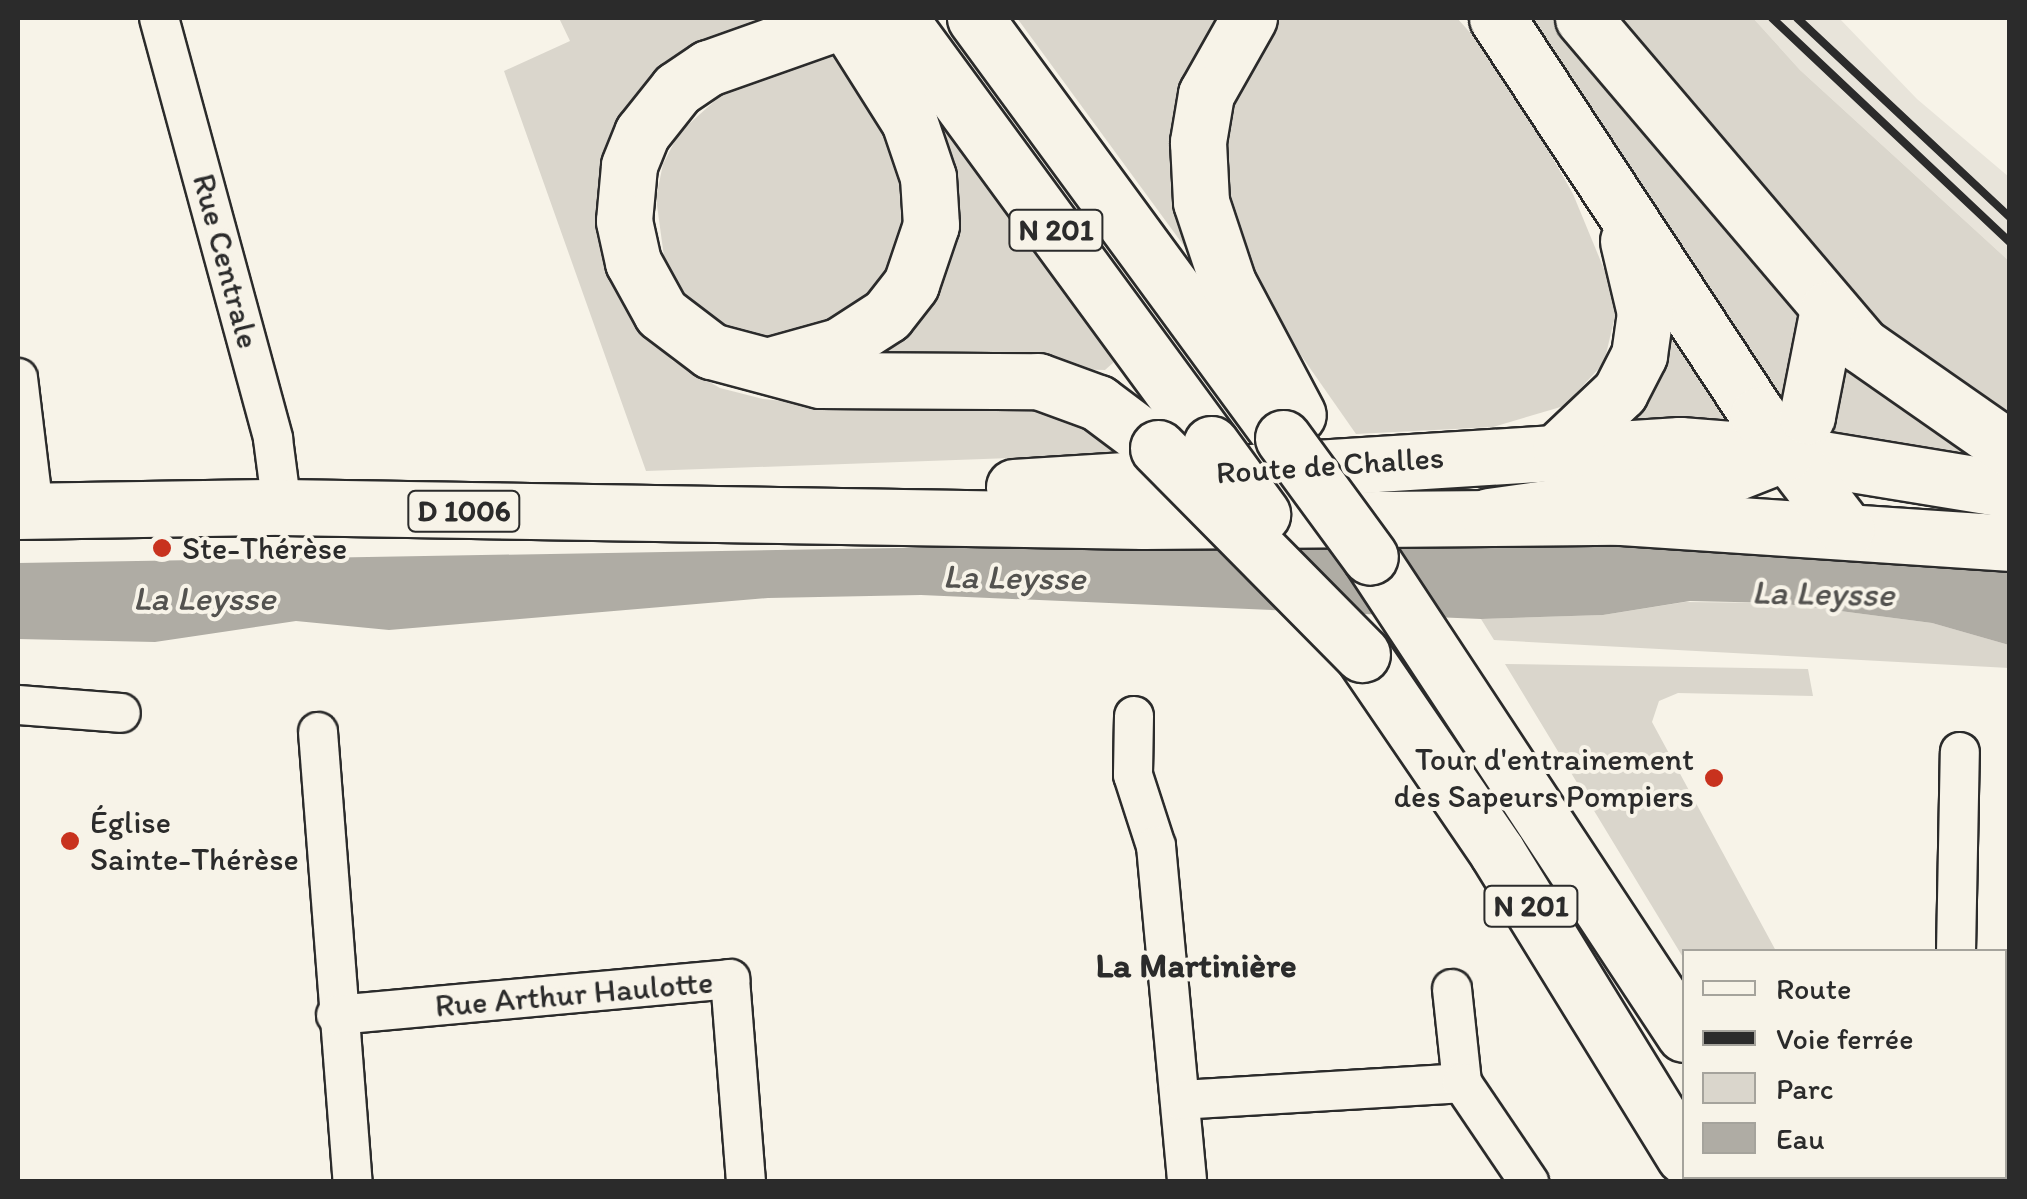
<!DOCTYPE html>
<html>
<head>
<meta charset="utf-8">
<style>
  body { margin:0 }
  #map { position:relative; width:2027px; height:1199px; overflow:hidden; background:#f7f3e8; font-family:Itim,sans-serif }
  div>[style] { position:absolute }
  .built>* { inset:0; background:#e8e4da }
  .green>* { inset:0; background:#dad6cc }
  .water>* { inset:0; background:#afaca4 }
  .roads { filter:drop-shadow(2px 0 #2b2b2b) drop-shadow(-2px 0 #2b2b2b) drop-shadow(0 2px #2b2b2b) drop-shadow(0 -2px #2b2b2b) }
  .street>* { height:38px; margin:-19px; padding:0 19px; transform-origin:19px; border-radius:19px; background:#f7f3e8 }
  .primary>* { height:55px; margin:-27.5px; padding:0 27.5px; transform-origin:27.5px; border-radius:27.5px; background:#f7f3e8 }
  .highway>* { height:55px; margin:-27.5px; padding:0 27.5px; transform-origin:27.5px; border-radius:27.5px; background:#f7f3e8 }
  .rail>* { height:8px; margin:-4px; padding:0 4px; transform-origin:4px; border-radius:4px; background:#2b2b2b }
  .bridges { filter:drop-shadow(2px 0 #2b2b2b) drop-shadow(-2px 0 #2b2b2b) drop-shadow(0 2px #2b2b2b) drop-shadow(0 -2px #2b2b2b) }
  .highway-bridge>* { height:55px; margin:-27.5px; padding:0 27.5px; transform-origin:27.5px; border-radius:27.5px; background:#f7f3e8 }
  .dots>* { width:28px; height:28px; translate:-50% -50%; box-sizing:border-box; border:5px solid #f7f3e8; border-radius:50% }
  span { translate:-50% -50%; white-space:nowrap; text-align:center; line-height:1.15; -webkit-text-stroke:8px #f7f3e8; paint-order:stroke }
  .shield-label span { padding:2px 8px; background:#f7f3e8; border:2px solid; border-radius:8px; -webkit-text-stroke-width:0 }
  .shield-label { font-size:30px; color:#2b2b2b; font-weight:700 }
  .street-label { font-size:32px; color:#2b2b2b }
  .poi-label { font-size:32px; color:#2b2b2b }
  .left { translate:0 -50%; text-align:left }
  .right { translate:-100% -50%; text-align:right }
  .water-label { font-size:35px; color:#53524f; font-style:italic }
  .neighbourhood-label { font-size:35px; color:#2b2b2b; font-weight:700 }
  .frame { position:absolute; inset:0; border:20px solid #2b2b2b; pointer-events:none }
  .legend { position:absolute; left:1682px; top:949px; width:325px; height:230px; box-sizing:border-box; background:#f7f3e8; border:2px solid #a5a39c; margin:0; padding:12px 18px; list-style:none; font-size:30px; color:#2b2b2b }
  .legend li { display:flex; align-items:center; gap:20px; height:50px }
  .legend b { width:50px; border:2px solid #a5a39c }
</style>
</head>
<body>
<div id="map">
  <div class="built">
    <i style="clip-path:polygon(1753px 18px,1839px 18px,1917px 99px,2009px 177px,2009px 261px,1800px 70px)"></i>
  </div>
  <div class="green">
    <i style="clip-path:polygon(559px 18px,797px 18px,714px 42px,599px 213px,611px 279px,629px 315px,673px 361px,720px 388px,763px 399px,823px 405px,970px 394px,1079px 415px,1125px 454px,646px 471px,504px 71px,570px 41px)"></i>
    <i style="clip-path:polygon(1017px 18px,1233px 18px,1198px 265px)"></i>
    <i style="clip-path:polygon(1276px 18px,1457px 18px,1501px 67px,1573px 194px,1618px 303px,1604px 363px,1564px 406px,1493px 427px,1356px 434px,1254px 288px,1223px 201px,1219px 123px)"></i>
    <i style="clip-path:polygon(1530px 18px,1557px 18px,1796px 306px,1802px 332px,1787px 414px)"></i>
    <i style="clip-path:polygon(1611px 18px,1753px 18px,1800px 70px,2009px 261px,2009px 431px,1914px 366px)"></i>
    <i style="clip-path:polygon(885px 41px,1114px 362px,1105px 370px,837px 363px,930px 295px)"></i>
    <i style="clip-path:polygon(837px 45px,882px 107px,919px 201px,869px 311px,774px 341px,730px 329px,695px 308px,665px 264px,656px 198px,663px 164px,679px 133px,739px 79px)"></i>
    <i style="clip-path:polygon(1674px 336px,1743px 427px,1625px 426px,1655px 382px)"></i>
    <i style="clip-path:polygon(1844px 350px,1984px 460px,1823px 436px)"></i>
    <i style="clip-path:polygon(1685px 602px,1779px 603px,1932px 623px,2009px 645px,2009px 668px,1494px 640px,1481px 619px,1603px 615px)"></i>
    <i style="clip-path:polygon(1505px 664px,1808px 669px,1813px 696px,1678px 693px,1659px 701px,1652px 722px,1776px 951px,1684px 952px,1684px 959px)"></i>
    <i style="clip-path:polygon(1946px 1176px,1815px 1182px,1813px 1177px)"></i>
  </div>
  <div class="water">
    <i style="clip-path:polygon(1541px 537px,2010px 566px,2009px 645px,1932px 623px,1779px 603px,1690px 601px,1603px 615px,1481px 619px,921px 595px,768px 598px,389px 630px,296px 621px,155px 642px,18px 639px,18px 563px)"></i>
  </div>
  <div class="roads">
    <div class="street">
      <i style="left:159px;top:18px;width:436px;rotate:74.8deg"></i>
      <i style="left:273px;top:439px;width:69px;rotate:82.5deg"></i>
      <i style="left:18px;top:378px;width:133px;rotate:83.1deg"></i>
      <i style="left:18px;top:705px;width:103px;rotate:4.4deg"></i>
      <i style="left:1134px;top:716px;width:59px;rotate:91deg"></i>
      <i style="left:1133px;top:775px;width:75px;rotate:72.1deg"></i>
      <i style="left:1156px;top:846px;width:337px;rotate:84.7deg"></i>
      <i style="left:318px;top:732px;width:451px;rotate:85.6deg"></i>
      <i style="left:1956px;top:952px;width:200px;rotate:-88.9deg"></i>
      <i style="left:1452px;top:989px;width:95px;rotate:83.9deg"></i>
      <i style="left:336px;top:1015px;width:396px;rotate:-5.2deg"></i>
      <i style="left:730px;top:979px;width:204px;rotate:85.5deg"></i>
      <i style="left:1180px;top:1100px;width:283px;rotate:-3.4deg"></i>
      <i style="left:1462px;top:1083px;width:120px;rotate:55.9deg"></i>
      <i style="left:1959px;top:1176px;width:6px;rotate:90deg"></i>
    </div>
    <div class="primary">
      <i style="left:1014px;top:487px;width:667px;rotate:-3.61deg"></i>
      <i style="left:1680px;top:445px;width:105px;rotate:4.4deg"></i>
      <i style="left:1785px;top:453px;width:228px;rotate:9.3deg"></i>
      <i style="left:18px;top:511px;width:264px;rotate:-0.9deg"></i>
      <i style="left:282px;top:507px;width:861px;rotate:0.93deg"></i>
      <i style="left:1143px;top:521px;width:476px;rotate:-0.5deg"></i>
      <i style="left:1619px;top:517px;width:392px;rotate:3.8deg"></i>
    </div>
    <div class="highway">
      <i style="left:899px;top:18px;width:528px;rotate:53.78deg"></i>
      <i style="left:975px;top:18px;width:521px;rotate:53.75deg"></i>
      <i style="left:1249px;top:18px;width:87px;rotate:119.5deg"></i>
      <i style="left:1206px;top:94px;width:49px;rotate:99.5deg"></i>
      <i style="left:1198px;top:142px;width:60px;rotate:87.1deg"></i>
      <i style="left:1201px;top:202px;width:85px;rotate:71.6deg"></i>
      <i style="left:1228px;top:283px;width:149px;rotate:62.1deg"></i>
      <i style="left:1497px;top:18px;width:475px;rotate:56.7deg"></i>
      <i style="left:1758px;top:415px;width:145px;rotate:52.6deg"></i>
      <i style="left:1583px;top:18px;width:429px;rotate:49.6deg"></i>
      <i style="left:1861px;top:345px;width:182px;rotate:34.9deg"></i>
      <i style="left:824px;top:27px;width:123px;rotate:160.5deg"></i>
      <i style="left:708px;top:68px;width:37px;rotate:146deg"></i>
      <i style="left:677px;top:89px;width:56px;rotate:128.5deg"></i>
      <i style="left:642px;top:133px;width:35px;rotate:112deg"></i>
      <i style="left:629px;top:166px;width:55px;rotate:95.2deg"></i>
      <i style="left:624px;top:221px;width:42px;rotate:77.6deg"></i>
      <i style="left:633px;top:262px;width:58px;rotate:61.2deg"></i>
      <i style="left:661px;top:313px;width:63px;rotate:37.2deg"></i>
      <i style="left:711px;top:351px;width:113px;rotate:14.9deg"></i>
      <i style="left:820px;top:380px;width:218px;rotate:0.3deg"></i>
      <i style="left:1038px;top:381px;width:64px;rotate:20.1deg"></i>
      <i style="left:1098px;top:403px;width:75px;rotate:36.9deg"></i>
      <i style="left:774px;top:364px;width:67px;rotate:-15.5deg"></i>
      <i style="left:839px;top:346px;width:57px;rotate:-32.9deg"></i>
      <i style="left:887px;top:315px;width:39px;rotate:-52deg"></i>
      <i style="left:911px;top:284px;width:62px;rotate:-71.3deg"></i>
      <i style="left:931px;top:225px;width:48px;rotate:-93.6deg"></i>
      <i style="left:928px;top:177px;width:59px;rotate:-108.7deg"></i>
      <i style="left:909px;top:121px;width:122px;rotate:-122.3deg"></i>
      <i style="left:1560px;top:449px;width:83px;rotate:-43.5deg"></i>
      <i style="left:1620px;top:392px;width:42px;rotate:-62.8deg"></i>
      <i style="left:1639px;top:355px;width:42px;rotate:-81.9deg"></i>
      <i style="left:1645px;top:313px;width:74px;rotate:-103.3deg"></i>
      <i style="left:1489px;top:516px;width:212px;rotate:-7.9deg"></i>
      <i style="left:1699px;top:487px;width:92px;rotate:-21.6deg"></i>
      <i style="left:1785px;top:453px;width:43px;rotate:-59.3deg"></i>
      <i style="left:1807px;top:416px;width:109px;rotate:-78.9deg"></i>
      <i style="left:1370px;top:557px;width:571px;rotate:56.64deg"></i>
      <i style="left:1362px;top:654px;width:240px;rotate:55.7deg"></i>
      <i style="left:1497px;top:852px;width:357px;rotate:58.4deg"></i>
      <i style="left:1766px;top:1176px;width:7px;rotate:63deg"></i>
    </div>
  </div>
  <div class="rail">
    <i style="left:1772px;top:18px;width:327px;rotate:43.3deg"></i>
    <i style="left:1797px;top:18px;width:291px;rotate:43.1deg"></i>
  </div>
  <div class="bridges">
    <div class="highway-bridge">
      <i style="left:1283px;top:438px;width:147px;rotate:53.8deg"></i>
      <i style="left:1211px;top:444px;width:87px;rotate:53.9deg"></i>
      <i style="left:1158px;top:448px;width:290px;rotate:45.3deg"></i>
    </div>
  </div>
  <div class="dots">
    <i style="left:162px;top:548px;background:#c8321e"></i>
    <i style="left:1714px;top:778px;background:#c8321e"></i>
    <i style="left:70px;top:841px;background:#c8321e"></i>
  </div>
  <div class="shield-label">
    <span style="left:1056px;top:230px">N 201</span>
    <span style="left:464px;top:511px">D 1006</span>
    <span style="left:1531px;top:906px">N 201</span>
  </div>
  <div class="street-label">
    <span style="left:226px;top:261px;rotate:75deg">Rue Centrale</span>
    <span style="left:1330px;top:465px;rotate:-4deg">Route de Challes</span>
    <span style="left:574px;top:994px;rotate:-5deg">Rue Arthur Haulotte</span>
  </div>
  <div class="poi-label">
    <span class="left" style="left:182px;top:548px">Ste-Thérèse</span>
    <span class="right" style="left:1694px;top:778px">Tour d'entrainement<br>des Sapeurs Pompiers</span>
    <span class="left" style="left:90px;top:841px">Église<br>Sainte-Thérèse</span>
  </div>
  <div class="water-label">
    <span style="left:1014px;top:577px;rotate:1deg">La Leysse</span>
    <span style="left:1823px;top:593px;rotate:1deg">La Leysse</span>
    <span style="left:204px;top:598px">La Leysse</span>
  </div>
  <div class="neighbourhood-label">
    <span style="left:1196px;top:965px">La Martinière</span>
  </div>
  <div class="frame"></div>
  <ul class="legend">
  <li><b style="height:12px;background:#f7f3e8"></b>Route</li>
  <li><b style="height:12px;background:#2b2b2b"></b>Voie ferrée</li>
  <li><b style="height:28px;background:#dad6cc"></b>Parc</li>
  <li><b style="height:28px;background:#afaca4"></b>Eau</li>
  </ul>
</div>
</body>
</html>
